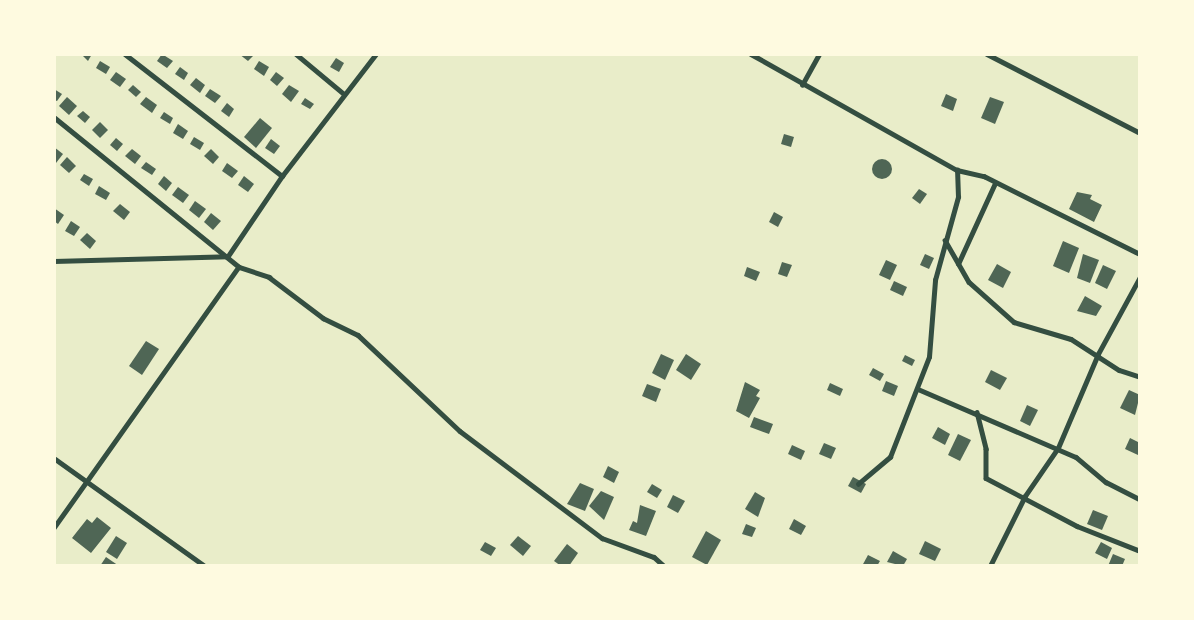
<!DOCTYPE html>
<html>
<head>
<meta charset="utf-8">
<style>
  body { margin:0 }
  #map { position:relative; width:1194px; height:620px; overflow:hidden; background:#e9edc9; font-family:"Crimson Pro",serif }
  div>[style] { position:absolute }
  .building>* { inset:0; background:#4f6655 }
  .round { border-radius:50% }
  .minor>* { height:4.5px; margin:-2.25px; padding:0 2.25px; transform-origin:2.25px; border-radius:2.25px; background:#344e41 }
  span { translate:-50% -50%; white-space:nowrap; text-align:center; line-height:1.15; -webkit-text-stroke:5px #fefae0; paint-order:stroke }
  .frame { position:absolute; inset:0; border:56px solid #fefae0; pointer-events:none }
</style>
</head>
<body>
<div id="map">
  <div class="building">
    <i style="clip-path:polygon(81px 54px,92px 54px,88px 61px)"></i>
    <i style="clip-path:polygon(162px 54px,173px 61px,167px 68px,157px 61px)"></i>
    <i style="clip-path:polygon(239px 54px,251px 54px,253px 56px,248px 61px)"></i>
    <i style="clip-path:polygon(336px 58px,344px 63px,339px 72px,330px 67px)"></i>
    <i style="clip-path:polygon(100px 61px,110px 67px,106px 74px,96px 68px)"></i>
    <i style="clip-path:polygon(259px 61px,269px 67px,264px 76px,254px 69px)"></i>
    <i style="clip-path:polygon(180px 67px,188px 73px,184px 80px,175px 74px)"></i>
    <i style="clip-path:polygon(116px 72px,126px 79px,120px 87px,110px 80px)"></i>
    <i style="clip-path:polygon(276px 72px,284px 78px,277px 86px,270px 80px)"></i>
    <i style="clip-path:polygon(196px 78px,205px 85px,200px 93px,190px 85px)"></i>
    <i style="clip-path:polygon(133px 85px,141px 92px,136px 97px,128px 90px)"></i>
    <i style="clip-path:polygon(289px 85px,299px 91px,291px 102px,282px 94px)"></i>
    <i style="clip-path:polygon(54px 89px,62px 94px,57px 101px,54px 100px)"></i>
    <i style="clip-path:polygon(210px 89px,221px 96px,215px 103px,205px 96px)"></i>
    <i style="clip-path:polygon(946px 94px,957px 99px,953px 111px,941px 106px)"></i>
    <i style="clip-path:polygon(67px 97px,77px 106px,69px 115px,59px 106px)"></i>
    <i style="clip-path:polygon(146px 97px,157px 105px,152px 113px,140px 104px)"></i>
    <i style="clip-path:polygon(990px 97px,1004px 102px,995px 124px,981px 118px)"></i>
    <i style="clip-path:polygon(305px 98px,314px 104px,310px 109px,301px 104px)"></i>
    <i style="clip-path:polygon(227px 103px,234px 109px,229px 117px,221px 111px)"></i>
    <i style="clip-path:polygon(83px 111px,90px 117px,85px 123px,77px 116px)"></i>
    <i style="clip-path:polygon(164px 112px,173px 118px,170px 124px,160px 118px)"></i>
    <i style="clip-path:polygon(260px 118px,272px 128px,256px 148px,244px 137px)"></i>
    <i style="clip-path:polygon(100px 122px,108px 130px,100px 138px,92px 130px)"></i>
    <i style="clip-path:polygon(178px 124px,188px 131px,183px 139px,173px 133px)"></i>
    <i style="clip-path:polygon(784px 134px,794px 137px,791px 147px,781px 144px)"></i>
    <i style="clip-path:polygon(194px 137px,204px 143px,200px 150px,190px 144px)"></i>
    <i style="clip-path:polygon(116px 138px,123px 144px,117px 151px,110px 145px)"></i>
    <i style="clip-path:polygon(271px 139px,280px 146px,274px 154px,265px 148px)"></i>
    <i style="clip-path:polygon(54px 147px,63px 154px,56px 163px,54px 161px)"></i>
    <i style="clip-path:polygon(132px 149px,141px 156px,135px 164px,125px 156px)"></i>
    <i style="clip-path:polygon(211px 149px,219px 157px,213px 164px,204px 156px)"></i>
    <i style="clip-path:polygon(67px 157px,76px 166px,69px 173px,60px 165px)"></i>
    <i class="round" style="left:872px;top:159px;width:20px;height:20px"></i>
    <i style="clip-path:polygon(146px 162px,156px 169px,152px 175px,141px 168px)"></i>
    <i style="clip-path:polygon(227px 163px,238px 171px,232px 178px,222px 171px)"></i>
    <i style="clip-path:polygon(84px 174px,93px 179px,89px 186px,80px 180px)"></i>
    <i style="clip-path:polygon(164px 176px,172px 183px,166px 191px,158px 184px)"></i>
    <i style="clip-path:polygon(244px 176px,254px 184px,248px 192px,238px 185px)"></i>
    <i style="clip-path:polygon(99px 186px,110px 193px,106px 200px,95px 194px)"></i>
    <i style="clip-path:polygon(178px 187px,189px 195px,183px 203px,172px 195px)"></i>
    <i style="clip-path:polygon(919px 189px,927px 194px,920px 204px,912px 198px)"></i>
    <i style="clip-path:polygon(1077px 192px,1092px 195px,1090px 199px,1102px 205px,1094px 222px,1069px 209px)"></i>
    <i style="clip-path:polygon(195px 201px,206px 209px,199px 218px,189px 210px)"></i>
    <i style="clip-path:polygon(120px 204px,130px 212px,124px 220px,113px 211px)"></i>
    <i style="clip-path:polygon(54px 208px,64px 215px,58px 224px,54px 221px)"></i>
    <i style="clip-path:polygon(774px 212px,783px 217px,778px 227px,769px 222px)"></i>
    <i style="clip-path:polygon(211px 213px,221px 221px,213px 230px,204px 222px)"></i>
    <i style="clip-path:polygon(71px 221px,80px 227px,74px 236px,65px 231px)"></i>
    <i style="clip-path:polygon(87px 233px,96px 241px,90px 249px,80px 240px)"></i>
    <i style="clip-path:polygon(1063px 241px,1079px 248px,1069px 273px,1053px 266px)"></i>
    <i style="clip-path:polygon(925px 254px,934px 258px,929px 269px,920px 265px)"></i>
    <i style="clip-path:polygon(1083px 254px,1099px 260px,1090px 283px,1077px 278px)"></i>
    <i style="clip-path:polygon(886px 260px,897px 265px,890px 280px,879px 275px)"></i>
    <i style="clip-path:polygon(782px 262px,792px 265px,787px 277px,778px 274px)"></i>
    <i style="clip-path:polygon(997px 264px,1011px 272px,1003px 288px,988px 280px)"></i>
    <i style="clip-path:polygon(1103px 265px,1116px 271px,1107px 289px,1095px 283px)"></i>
    <i style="clip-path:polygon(747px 267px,760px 272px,756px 281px,744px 276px)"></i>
    <i style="clip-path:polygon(894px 281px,907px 287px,903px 296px,890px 290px)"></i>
    <i style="clip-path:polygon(1085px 296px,1102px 306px,1096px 316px,1077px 311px)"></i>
    <i style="clip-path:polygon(146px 341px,159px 349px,142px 375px,129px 366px)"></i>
    <i style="clip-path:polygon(661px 354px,674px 360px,665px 380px,652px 373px)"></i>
    <i style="clip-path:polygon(686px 354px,701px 364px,691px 380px,676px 370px)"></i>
    <i style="clip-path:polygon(905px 355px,915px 360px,912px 366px,902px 361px)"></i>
    <i style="clip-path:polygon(873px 368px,884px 374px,880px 381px,869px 375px)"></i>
    <i style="clip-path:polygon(991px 370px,1007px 378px,1000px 390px,985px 382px)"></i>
    <i style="clip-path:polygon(886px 381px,898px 386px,894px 396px,882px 391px)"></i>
    <i style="clip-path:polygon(745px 382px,760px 390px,756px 396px,760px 398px,749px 418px,736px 411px)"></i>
    <i style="clip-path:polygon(830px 383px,843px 389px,840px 396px,827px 390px)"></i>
    <i style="clip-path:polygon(647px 384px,661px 389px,656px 402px,642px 396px)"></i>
    <i style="clip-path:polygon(1129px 390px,1140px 395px,1135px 415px,1120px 408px)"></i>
    <i style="clip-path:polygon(1027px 405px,1038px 410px,1030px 426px,1020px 421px)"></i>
    <i style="clip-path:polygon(754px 417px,773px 424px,769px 434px,750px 427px)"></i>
    <i style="clip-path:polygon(938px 427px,950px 434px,945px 445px,932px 438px)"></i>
    <i style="clip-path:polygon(958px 434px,971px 440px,960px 461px,948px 455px)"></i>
    <i style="clip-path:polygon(1130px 438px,1140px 443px,1138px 455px,1125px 449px)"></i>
    <i style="clip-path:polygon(824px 443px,836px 448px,831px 459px,819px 454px)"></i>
    <i style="clip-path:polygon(792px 445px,805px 451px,801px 460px,788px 454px)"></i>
    <i style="clip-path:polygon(608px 466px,619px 472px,614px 483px,603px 477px)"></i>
    <i style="clip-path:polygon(853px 477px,866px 484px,861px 493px,848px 486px)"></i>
    <i style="clip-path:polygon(580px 483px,594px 489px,585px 511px,567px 504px)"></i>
    <i style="clip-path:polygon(652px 484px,662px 490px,657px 498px,647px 492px)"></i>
    <i style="clip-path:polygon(601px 491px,614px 497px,604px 520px,589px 506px)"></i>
    <i style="clip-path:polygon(755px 492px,765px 498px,758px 517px,745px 509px)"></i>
    <i style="clip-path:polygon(673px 495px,685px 501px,678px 513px,667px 507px)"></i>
    <i style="clip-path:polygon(640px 505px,656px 511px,646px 536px,629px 530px,633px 521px,637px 523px)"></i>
    <i style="clip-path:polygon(1093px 510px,1108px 516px,1102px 530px,1087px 524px)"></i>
    <i style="clip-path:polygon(97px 517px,111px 528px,91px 553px,72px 538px,87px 519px,92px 523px)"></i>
    <i style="clip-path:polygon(794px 519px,806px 526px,801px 535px,789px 529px)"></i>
    <i style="clip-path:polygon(746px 524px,756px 528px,752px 537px,742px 534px)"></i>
    <i style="clip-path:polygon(706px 531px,721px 540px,707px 565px,692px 557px)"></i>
    <i style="clip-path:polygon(116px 536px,127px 543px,117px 559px,106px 552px)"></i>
    <i style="clip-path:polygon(518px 536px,531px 546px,523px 556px,510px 545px)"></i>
    <i style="clip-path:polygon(925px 541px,941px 549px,935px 561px,919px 554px)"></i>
    <i style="clip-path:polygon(485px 542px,496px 548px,491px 556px,480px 550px)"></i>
    <i style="clip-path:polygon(1101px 542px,1112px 548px,1107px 559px,1095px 553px)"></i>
    <i style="clip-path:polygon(567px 544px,578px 553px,569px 566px,561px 566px,554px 561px)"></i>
    <i style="clip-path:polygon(893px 551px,907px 559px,903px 566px,887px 562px)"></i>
    <i style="clip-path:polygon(1113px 554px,1125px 559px,1122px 566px,1108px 566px)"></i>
    <i style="clip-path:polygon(868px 555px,880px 561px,877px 566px,862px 566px)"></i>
    <i style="clip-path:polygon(106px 557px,119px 566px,100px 566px)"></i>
  </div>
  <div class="minor">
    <i style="left:125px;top:54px;width:199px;rotate:37.8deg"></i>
    <i style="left:296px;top:54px;width:62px;rotate:39.8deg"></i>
    <i style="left:751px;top:54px;width:236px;rotate:29.4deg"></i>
    <i style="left:957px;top:170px;width:28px;rotate:13deg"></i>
    <i style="left:984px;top:176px;width:174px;rotate:26.6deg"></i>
    <i style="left:987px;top:54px;width:172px;rotate:27.3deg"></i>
    <i style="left:802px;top:85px;width:35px;rotate:-61deg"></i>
    <i style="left:54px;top:117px;width:238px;rotate:39deg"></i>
    <i style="left:239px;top:267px;width:320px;rotate:125.3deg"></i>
    <i style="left:945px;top:240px;width:48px;rotate:60.3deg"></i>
    <i style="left:969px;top:282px;width:60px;rotate:41.6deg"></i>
    <i style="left:1014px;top:322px;width:59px;rotate:16.6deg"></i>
    <i style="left:1071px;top:339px;width:57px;rotate:32.9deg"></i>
    <i style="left:1119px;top:370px;width:22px;rotate:18deg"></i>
    <i style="left:54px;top:261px;width:174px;rotate:-1.6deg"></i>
    <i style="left:228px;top:256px;width:97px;rotate:-56deg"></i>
    <i style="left:282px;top:176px;width:154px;rotate:-52.4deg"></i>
    <i style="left:958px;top:264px;width:89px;rotate:-65.4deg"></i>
    <i style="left:239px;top:267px;width:32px;rotate:18deg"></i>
    <i style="left:269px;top:277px;width:68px;rotate:37.2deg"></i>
    <i style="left:323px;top:318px;width:39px;rotate:26deg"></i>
    <i style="left:358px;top:335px;width:140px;rotate:43.3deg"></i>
    <i style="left:460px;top:431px;width:178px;rotate:37deg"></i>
    <i style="left:602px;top:538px;width:55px;rotate:20.1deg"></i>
    <i style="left:654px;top:557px;width:13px;rotate:42deg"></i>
    <i style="left:918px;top:389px;width:172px;rotate:23.3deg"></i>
    <i style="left:1076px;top:457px;width:39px;rotate:40deg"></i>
    <i style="left:1106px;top:482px;width:38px;rotate:27deg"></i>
    <i style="left:977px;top:412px;width:38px;rotate:76deg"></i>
    <i style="left:986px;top:449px;width:29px;rotate:90deg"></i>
    <i style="left:986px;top:478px;width:103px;rotate:27.8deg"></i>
    <i style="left:1077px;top:526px;width:68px;rotate:21.6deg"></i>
    <i style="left:54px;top:458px;width:186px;rotate:35.6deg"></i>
    <i style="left:858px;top:484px;width:42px;rotate:-40.2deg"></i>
    <i style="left:890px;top:457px;width:107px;rotate:-68.7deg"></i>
    <i style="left:929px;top:357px;width:77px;rotate:-85.5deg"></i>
    <i style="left:935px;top:280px;width:86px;rotate:-74.5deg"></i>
    <i style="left:958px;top:197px;width:27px;rotate:-92deg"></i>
    <i style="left:990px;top:566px;width:78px;rotate:-63.4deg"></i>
    <i style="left:1025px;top:496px;width:58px;rotate:-55.5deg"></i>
    <i style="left:1058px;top:448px;width:102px;rotate:-66.9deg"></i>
    <i style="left:1098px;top:354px;width:88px;rotate:-61.4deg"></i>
  </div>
  <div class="frame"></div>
</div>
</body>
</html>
